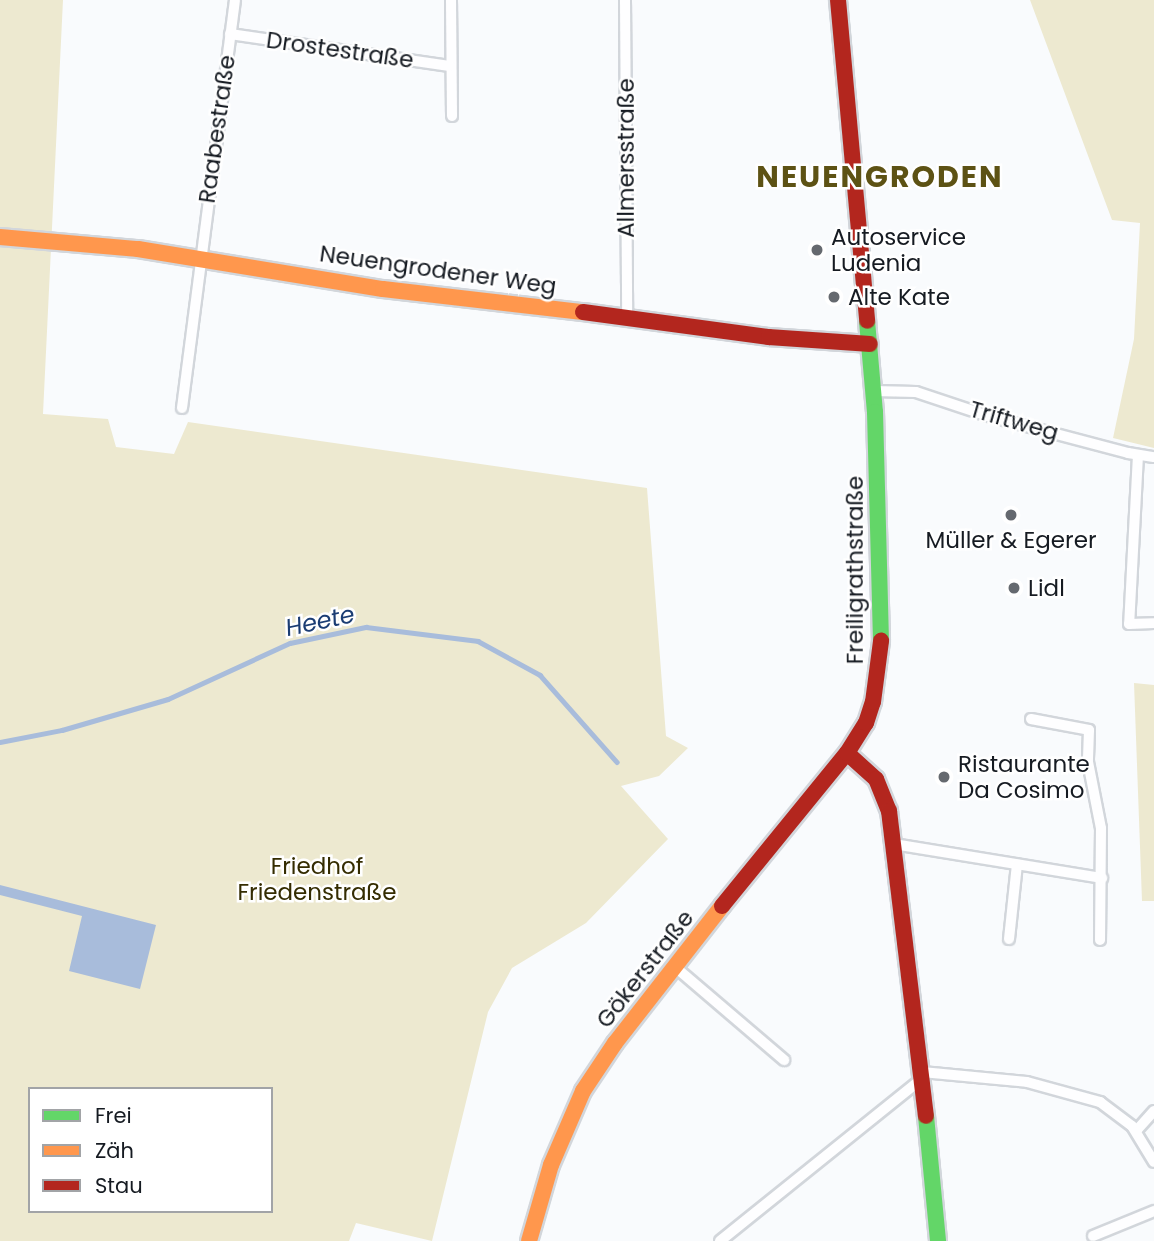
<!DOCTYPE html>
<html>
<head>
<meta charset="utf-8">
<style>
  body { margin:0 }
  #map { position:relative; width:1154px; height:1241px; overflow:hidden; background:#f9fbfd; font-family:Poppins,sans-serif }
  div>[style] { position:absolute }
  .green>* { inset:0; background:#ede9d0 }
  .water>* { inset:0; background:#a8bcdb }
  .stream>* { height:4.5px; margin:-2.25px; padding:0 2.25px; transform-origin:2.25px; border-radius:2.25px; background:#a8bcdb }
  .roads { filter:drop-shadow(2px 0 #d2d6db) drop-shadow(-2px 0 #d2d6db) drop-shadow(0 2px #d2d6db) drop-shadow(0 -2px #d2d6db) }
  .street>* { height:10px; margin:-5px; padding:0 5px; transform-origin:5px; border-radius:5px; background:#fefeff }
  .fast>* { height:16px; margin:-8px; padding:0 8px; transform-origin:8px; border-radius:8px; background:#63d668 }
  .slow>* { height:16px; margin:-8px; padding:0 8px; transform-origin:8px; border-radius:8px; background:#ff974d }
  .jam>* { height:16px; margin:-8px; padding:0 8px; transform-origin:8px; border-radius:8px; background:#b3261e }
  .dots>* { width:19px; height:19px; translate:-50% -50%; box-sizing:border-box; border:4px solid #fff; border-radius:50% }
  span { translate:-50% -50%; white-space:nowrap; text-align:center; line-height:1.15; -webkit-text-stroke:5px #fff; paint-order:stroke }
  .street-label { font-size:23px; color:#161b22 }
  .poi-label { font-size:23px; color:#161b22 }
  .left { translate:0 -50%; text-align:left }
  .park-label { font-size:23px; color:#342c01 }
  .water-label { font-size:24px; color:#1b3d73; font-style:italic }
  .district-label { font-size:30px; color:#5d5214; font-weight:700; letter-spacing:2px }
  .legend { position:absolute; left:28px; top:1087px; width:245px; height:126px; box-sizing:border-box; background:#fff; border:2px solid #a2a4a7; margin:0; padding:9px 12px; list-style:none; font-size:21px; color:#161b22 }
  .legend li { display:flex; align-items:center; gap:14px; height:35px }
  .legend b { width:35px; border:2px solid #a2a4a7 }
</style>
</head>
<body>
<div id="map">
  <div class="green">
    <i style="clip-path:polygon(evenodd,0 0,63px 0,43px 414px,108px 419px,116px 447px,174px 454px,188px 422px,647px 488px,666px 736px,688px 748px,659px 776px,621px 786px,668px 839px,586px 923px,512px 968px,488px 1012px,432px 1241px,356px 1223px,349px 1241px,0 1241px,0 0,30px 1089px,271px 1089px,271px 1211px,30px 1211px,30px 1089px)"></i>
    <i style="clip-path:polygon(1030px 0,1154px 0,1154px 448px,1113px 438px,1134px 339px,1140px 223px,1112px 220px)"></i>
    <i style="clip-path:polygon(1134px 683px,1154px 685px,1154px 901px,1142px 901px)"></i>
  </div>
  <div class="water">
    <i style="clip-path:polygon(0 885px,156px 925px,140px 989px,69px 971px,82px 916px,0 895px)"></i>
  </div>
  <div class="stream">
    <i style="left:0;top:742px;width:63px;rotate:-11deg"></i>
    <i style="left:62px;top:730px;width:110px;rotate:-16.3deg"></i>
    <i style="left:168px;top:699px;width:134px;rotate:-24.7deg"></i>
    <i style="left:290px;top:643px;width:78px;rotate:-11.9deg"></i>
    <i style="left:366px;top:627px;width:113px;rotate:7.1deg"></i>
    <i style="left:478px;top:641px;width:71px;rotate:28.7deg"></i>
    <i style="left:540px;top:675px;width:116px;rotate:48.5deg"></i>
  </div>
  <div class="roads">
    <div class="street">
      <i style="left:451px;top:0;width:116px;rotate:89.5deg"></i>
      <i style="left:625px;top:0;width:317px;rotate:89.6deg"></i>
      <i style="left:230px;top:34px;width:222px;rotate:8.3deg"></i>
      <i style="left:874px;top:391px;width:42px;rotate:1.4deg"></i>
      <i style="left:916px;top:392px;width:76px;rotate:18.4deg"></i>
      <i style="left:988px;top:416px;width:145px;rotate:14.8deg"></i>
      <i style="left:1128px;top:453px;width:26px;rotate:9deg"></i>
      <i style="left:182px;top:408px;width:411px;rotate:-82.6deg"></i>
      <i style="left:1138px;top:455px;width:169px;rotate:93deg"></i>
      <i style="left:1129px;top:624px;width:25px;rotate:-2deg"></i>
      <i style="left:1031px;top:719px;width:59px;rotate:10.7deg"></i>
      <i style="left:1089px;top:730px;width:32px;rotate:92deg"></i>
      <i style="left:1088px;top:762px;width:67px;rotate:78.9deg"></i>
      <i style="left:1101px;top:828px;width:112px;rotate:90.5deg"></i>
      <i style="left:894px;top:844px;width:211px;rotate:9.3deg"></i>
      <i style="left:1009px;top:939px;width:75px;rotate:-83.9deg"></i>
      <i style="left:674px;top:966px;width:145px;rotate:40.5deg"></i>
      <i style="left:922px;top:1072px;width:105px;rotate:5.4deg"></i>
      <i style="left:1027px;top:1082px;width:76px;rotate:15.3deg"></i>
      <i style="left:1100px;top:1102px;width:40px;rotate:37deg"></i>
      <i style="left:1132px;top:1126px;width:42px;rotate:58.6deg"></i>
      <i style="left:1136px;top:1131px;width:27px;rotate:-48deg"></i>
      <i style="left:1093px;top:1236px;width:66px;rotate:-22.3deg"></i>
      <i style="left:720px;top:1241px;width:260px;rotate:-38.8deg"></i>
    </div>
    <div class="fast">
      <i style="left:867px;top:321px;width:91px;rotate:85deg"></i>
      <i style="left:875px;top:412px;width:229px;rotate:88.5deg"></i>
      <i style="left:926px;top:1116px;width:126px;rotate:84.5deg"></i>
    </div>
    <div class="slow">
      <i style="left:0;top:237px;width:139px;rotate:5deg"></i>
      <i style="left:138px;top:249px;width:248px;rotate:9.3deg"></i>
      <i style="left:383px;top:289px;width:201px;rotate:6.6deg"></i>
      <i style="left:529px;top:1241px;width:79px;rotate:-73.9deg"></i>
      <i style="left:551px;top:1165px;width:81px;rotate:-66.6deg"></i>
      <i style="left:583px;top:1091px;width:58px;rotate:-56.3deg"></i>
      <i style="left:615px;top:1043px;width:174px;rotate:-52deg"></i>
    </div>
    <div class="jam">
      <i style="left:838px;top:0;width:322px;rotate:84.8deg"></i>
      <i style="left:583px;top:312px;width:188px;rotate:7.7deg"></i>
      <i style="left:769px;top:337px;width:101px;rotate:4deg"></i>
      <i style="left:847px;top:753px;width:39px;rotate:42deg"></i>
      <i style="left:876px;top:779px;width:35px;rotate:68deg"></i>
      <i style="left:889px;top:811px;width:307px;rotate:83.1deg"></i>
      <i style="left:722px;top:906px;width:198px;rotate:-50.8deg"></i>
      <i style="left:847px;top:753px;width:36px;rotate:-58deg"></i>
      <i style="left:866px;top:723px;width:22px;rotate:-72deg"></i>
      <i style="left:873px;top:702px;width:62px;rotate:-82.5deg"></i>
    </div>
  </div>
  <div class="dots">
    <i style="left:817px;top:250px;background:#65696f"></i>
    <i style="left:834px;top:297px;background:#65696f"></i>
    <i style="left:1011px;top:515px;background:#65696f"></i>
    <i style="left:1014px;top:588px;background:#65696f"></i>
    <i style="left:944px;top:777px;background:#65696f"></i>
  </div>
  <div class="street-label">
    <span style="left:340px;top:50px;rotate:8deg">Drostestraße</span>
    <span style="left:217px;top:129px;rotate:-82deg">Raabestraße</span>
    <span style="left:626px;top:158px;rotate:-90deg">Allmersstraße</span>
    <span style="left:438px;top:270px;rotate:8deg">Neuengrodener Weg</span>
    <span style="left:1014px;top:421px;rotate:16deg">Triftweg</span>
    <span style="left:855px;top:570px;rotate:-90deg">Freiligrathstraße</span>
    <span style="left:645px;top:969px;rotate:-52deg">Gökerstraße</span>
  </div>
  <div class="poi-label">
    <span class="left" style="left:831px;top:250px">Autoservice<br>Ludenia</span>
    <span class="left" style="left:848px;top:297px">Alte Kate</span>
    <span style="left:1011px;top:540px">Müller &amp; Egerer</span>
    <span class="left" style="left:1028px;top:588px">Lidl</span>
    <span class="left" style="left:958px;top:777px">Ristaurante<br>Da Cosimo</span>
  </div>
  <div class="park-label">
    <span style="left:317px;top:879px">Friedhof<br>Friedenstraße</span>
  </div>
  <div class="water-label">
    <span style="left:320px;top:621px;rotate:-12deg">Heete</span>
  </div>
  <div class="district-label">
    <span style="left:880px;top:177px">NEUENGRODEN</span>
  </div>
  <ul class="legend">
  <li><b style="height:9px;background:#63d668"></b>Frei</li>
  <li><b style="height:9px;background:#ff974d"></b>Zäh</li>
  <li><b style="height:9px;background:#b3261e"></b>Stau</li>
  </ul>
</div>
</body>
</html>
